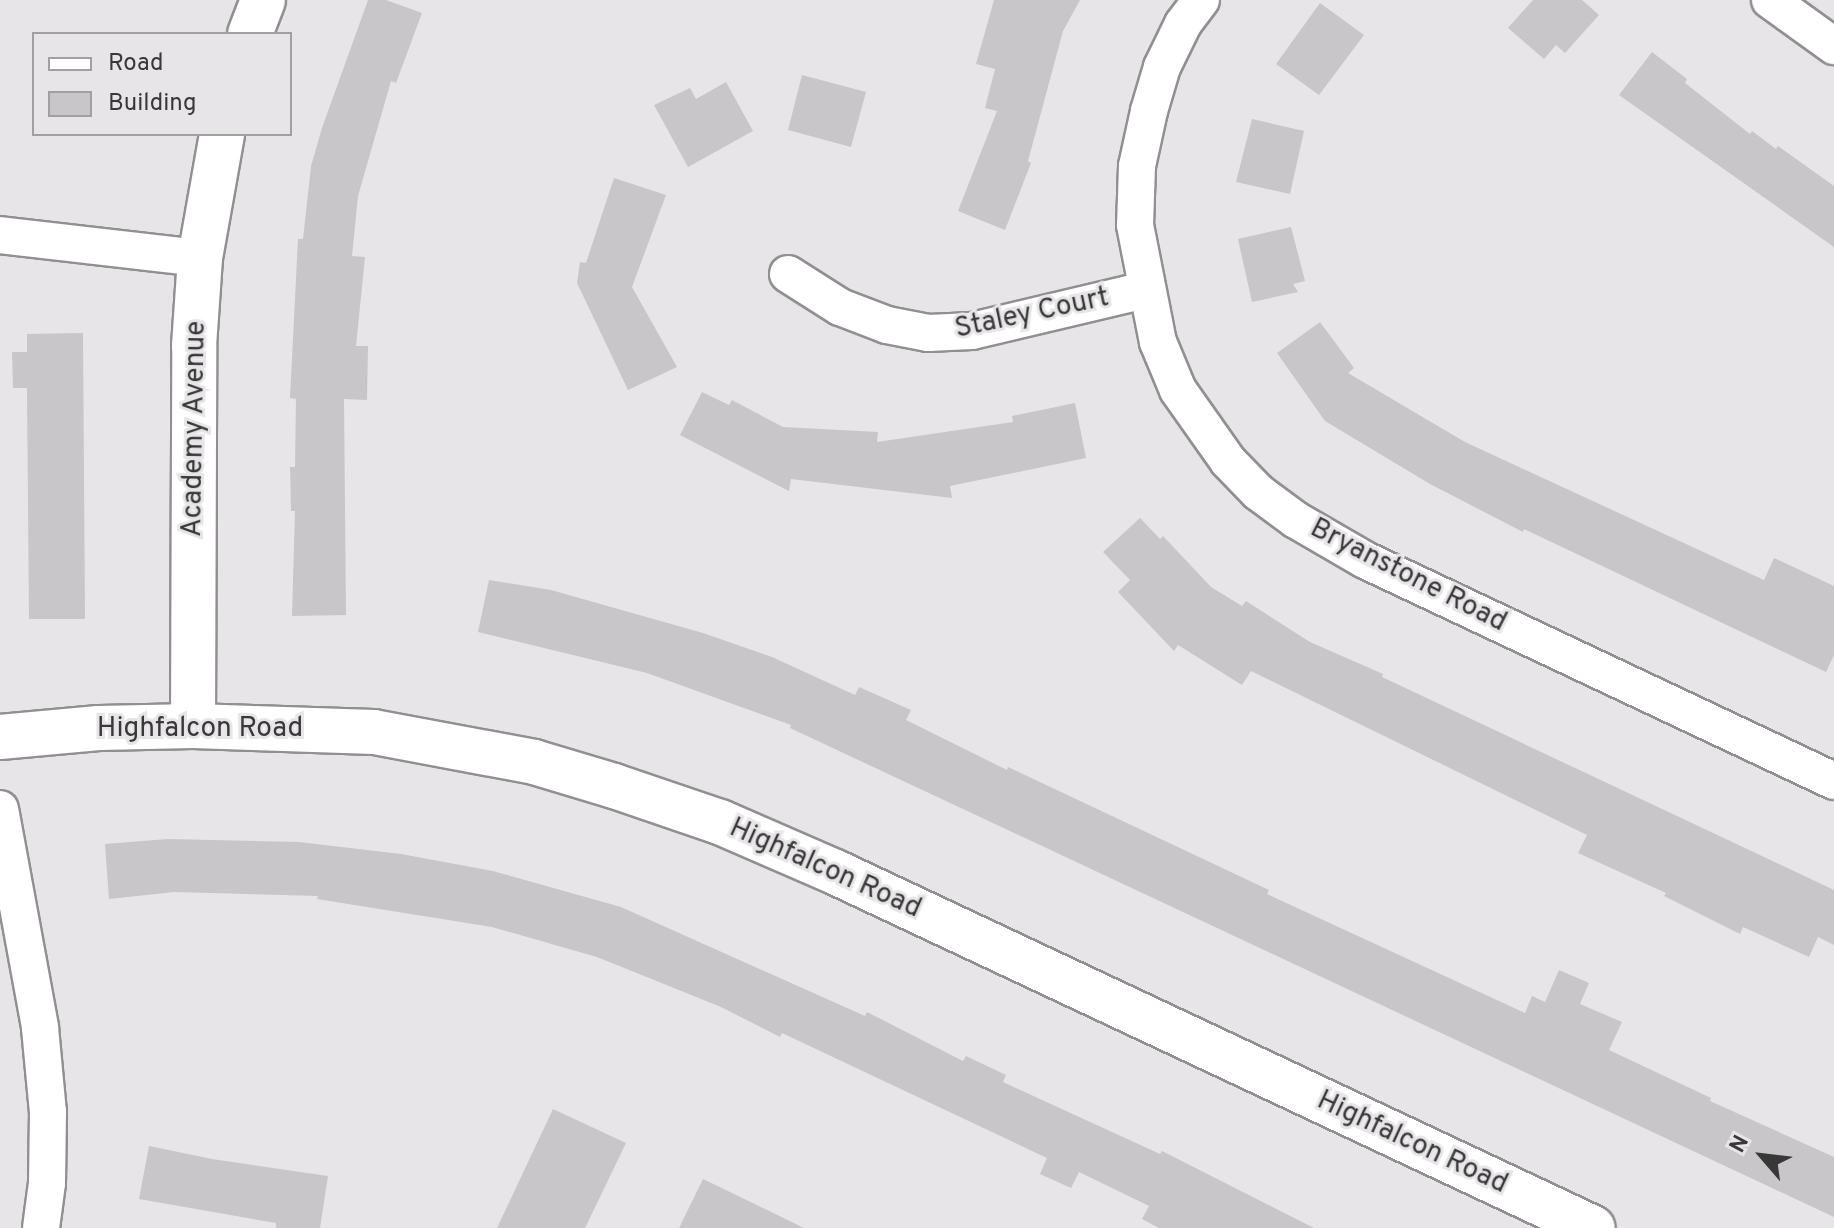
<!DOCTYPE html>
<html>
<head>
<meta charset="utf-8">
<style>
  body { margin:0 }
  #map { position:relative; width:1834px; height:1228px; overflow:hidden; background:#e7e5e7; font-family:Overpass,sans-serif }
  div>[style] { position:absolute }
  .building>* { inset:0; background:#c8c6c8 }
  .roads { filter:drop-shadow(2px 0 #918f91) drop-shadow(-2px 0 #918f91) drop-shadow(0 2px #918f91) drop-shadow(0 -2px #918f91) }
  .minor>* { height:36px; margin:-18px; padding:0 18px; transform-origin:18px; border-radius:18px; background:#fff }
  .tertiary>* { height:44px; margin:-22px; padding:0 22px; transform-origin:22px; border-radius:22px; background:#fff }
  span { translate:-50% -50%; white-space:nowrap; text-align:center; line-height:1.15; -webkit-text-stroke:6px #e7e5e7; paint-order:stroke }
  .street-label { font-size:28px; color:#393839 }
  .legend { position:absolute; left:32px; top:32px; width:260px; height:104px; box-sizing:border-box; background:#e7e5e7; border:2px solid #a1a0a1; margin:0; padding:10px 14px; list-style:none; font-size:24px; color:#393839 }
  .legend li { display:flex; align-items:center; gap:16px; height:40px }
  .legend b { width:40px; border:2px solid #a1a0a1 }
  .north { position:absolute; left:1722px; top:1116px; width:80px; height:80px; -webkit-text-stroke:6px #e7e5e7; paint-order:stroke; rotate:298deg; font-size:22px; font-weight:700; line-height:32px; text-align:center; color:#393839 }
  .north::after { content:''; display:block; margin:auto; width:28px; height:36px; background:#393839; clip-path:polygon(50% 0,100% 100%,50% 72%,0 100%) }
</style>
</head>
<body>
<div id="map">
  <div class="building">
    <i style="clip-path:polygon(368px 0,386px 0,422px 13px,396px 83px,391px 81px,358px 196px,352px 256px,365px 257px,356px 346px,368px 346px,367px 400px,344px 399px,346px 615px,292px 616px,295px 511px,291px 511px,290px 467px,295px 467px,296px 399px,290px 398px,298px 239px,303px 239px,311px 166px,322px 128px)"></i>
    <i style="clip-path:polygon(994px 0,1080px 0,1063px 31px,1028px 161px,1031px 163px,1005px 230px,958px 211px,997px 111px,985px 108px,995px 69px,976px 64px)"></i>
    <i style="clip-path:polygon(1533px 0,1582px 0,1599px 15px,1565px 53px,1556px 45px,1544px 59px,1508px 28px)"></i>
    <i style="clip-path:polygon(1320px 3px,1364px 35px,1319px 95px,1276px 64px)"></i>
    <i style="clip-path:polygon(1652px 52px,1687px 79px,1685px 83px,1750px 134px,1752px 131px,1776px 149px,1778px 146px,1834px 186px,1834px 247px,1619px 95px)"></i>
    <i style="clip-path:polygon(802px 75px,866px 92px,851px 147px,788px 130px)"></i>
    <i style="clip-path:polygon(726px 82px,753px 131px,688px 167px,654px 105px,690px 88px,696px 99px)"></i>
    <i style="clip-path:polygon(1252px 119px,1304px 131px,1290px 194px,1236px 182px)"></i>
    <i style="clip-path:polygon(614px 178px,666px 195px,632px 287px,677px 367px,628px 390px,577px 283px,580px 262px,586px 263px)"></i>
    <i style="clip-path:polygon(1291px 227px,1305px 281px,1293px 284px,1298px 292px,1252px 302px,1238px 239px)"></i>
    <i style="clip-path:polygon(1320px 322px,1354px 368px,1348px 373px,1465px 442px,1764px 580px,1774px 558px,1834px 586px,1834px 655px,1826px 672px,1524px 529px,1523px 532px,1430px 484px,1325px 421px,1277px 353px)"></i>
    <i style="clip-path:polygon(83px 333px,85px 619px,29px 619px,27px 388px,13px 388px,12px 352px,27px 352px,27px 334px)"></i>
    <i style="clip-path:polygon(702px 392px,729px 405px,732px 400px,783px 427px,878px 432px,877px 442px,1013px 422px,1012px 416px,1075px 403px,1086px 458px,950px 486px,952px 498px,791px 479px,789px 491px,680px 435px)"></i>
    <i style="clip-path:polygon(1140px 518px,1160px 539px,1163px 536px,1211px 587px,1242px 606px,1246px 601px,1310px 642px,1383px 674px,1382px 677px,1834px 890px,1834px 945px,1818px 937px,1809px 957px,1743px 927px,1740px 934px,1664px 896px,1666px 893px,1578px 853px,1587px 835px,1251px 671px,1242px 685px,1178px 645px,1174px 651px,1118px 592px,1130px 580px,1103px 552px)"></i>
    <i style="clip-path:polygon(489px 580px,551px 590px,703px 633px,772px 657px,855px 695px,859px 687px,911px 710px,906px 720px,1007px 770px,1008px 767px,1269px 890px,1267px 894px,1525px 1013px,1532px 996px,1545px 1002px,1559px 970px,1589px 983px,1580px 1004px,1622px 1022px,1609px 1050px,1711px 1098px,1710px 1101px,1834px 1157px,1834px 1217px,790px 728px,791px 725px,647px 673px,478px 632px)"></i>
    <i style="clip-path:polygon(168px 839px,299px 842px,401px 854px,493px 871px,621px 907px,865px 1016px,867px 1012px,963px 1061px,966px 1056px,1006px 1075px,1003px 1082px,1160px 1154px,1162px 1151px,1314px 1228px,1159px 1228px,1142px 1219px,1149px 1206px,1079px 1172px,1071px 1188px,1040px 1174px,1047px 1158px,782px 1033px,780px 1037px,721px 1007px,597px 957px,492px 927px,317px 899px,318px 896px,174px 892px,109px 899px,105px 844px)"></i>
    <i style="clip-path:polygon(553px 1109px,626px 1143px,585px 1228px,497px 1228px)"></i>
    <i style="clip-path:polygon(149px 1146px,212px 1159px,328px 1176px,320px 1228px,276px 1228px,276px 1223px,139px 1199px)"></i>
    <i style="clip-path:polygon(703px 1179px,804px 1228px,679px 1228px)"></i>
  </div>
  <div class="roads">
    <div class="minor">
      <i style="left:1201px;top:0;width:30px;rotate:127deg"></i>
      <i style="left:1183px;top:24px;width:48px;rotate:116deg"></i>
      <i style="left:1162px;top:67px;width:46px;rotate:106.5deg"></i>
      <i style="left:1149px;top:111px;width:56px;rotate:102.3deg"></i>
      <i style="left:1137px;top:166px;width:59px;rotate:91.9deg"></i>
      <i style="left:1135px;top:225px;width:119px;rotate:78.9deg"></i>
      <i style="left:1158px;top:342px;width:52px;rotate:67.4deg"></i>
      <i style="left:1178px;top:390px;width:87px;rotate:54.8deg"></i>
      <i style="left:1228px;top:461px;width:43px;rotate:45.9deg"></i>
      <i style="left:1258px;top:492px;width:47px;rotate:36.4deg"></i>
      <i style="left:1296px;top:520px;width:80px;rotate:30.1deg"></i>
      <i style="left:1365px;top:560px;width:518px;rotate:25.23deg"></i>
      <i style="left:1770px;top:0;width:79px;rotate:35.7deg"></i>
      <i style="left:0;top:235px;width:201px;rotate:6.6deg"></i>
      <i style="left:788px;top:274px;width:62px;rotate:32.4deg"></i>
      <i style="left:840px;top:307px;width:50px;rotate:21deg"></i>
      <i style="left:887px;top:325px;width:42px;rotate:11deg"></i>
      <i style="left:928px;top:333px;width:44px;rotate:-2.6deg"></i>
      <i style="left:972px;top:331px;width:179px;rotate:-13.3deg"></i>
      <i style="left:0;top:809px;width:223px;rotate:79.6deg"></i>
      <i style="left:40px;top:1028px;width:84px;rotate:84.6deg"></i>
      <i style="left:48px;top:1112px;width:71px;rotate:90.8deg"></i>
      <i style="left:47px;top:1183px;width:45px;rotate:97.6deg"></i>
    </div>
    <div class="tertiary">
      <i style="left:250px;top:34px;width:36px;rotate:-69deg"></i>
      <i style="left:193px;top:726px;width:380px;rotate:-89.8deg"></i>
      <i style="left:194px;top:346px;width:88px;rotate:-86.1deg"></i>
      <i style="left:200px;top:258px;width:126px;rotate:-79.9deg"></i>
      <i style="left:0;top:737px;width:99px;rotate:-5.2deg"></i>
      <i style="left:99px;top:728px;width:94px;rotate:-1.2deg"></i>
      <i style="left:193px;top:726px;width:181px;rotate:1.9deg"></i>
      <i style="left:374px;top:732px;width:163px;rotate:10.6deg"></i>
      <i style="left:534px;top:762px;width:84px;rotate:16.7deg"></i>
      <i style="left:614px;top:786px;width:112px;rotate:18.8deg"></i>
      <i style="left:720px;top:822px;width:125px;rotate:23.5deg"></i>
      <i style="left:835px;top:872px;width:837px;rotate:25.16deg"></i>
    </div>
  </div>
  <div class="street-label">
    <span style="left:1032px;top:314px;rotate:-12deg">Staley Court</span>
    <span style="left:195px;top:429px;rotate:-89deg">Academy Avenue</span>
    <span style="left:1408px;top:576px;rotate:27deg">Bryanstone Road</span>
    <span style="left:200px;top:729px">Highfalcon Road</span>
    <span style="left:825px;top:869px;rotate:24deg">Highfalcon Road</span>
    <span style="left:1412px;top:1143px;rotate:25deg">Highfalcon Road</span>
  </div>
  <ul class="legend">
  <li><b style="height:10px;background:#fff"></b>Road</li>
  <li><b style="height:22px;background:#c8c6c8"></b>Building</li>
  </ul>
  <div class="north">N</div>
</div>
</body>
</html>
